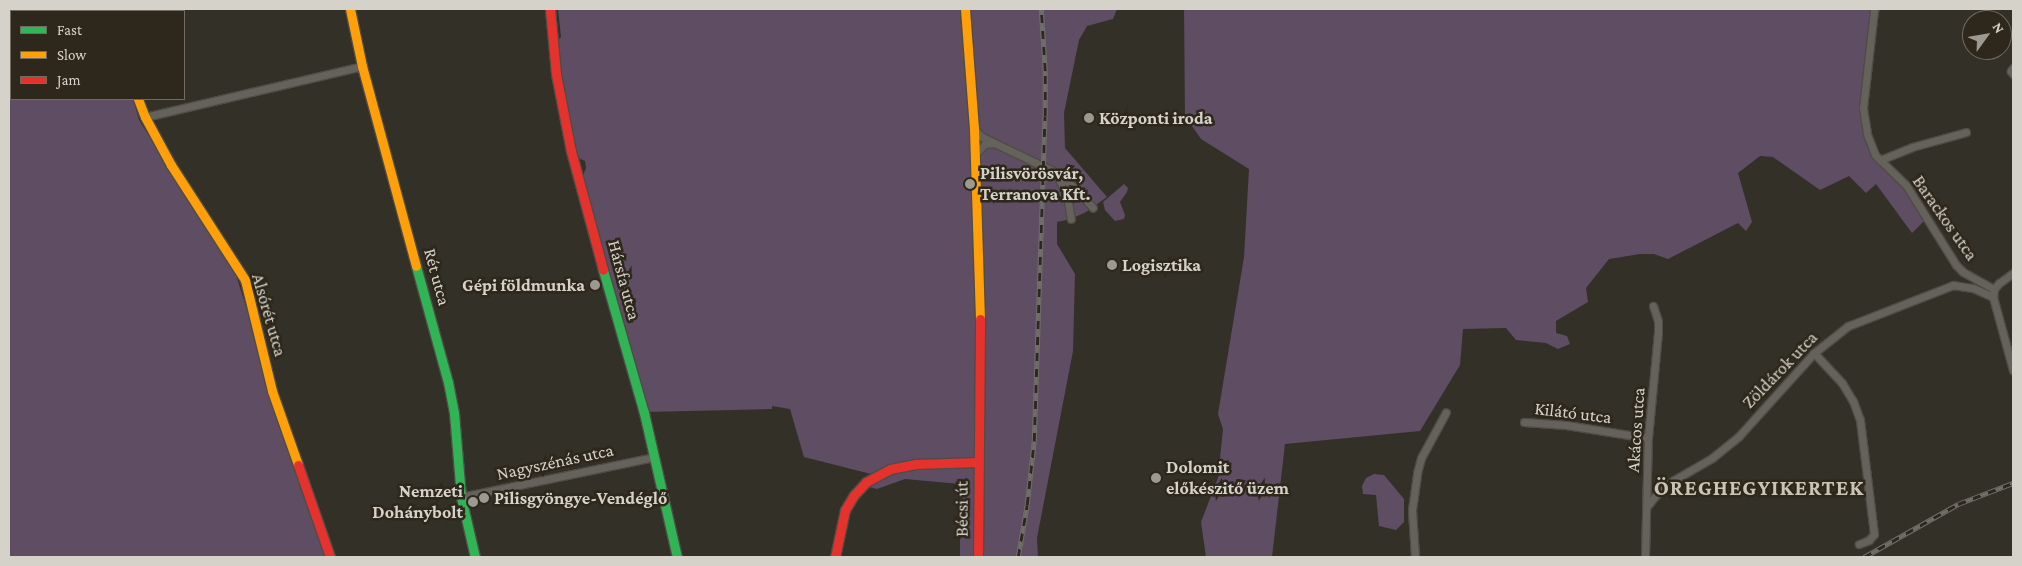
<!DOCTYPE html>
<html>
<head>
<meta charset="utf-8">
<style>
  body { margin:0 }
  #map { position:relative; width:2022px; height:566px; overflow:hidden; background:#333028; font-family:"Crimson Pro",serif }
  div>[style] { position:absolute }
  .green>* { inset:0; background:#5e4d63 }
  .roads { filter:drop-shadow(1px 0 #4f4c46) drop-shadow(-1px 0 #4f4c46) drop-shadow(0 1px #4f4c46) drop-shadow(0 -1px #4f4c46) }
  .street>* { height:7px; margin:-3.5px; padding:0 3.5px; transform-origin:3.5px; border-radius:3.5px; background:#65625b }
  .fast>* { height:9px; margin:-4.5px; padding:0 4.5px; transform-origin:4.5px; border-radius:4.5px; background:#30b455 }
  .slow>* { height:9px; margin:-4.5px; padding:0 4.5px; transform-origin:4.5px; border-radius:4.5px; background:#ff9f0a }
  .jam>* { height:9px; margin:-4.5px; padding:0 4.5px; transform-origin:4.5px; border-radius:4.5px; background:#e5322d }
  .rail>* { height:4.5px; margin-top:-2.25px; transform-origin:0; background:repeating-linear-gradient(90deg,#2d281b 0 8px,#706e69 0 16px); box-sizing:border-box; border-block:1px solid #706e69 }
  .dots>* { width:14px; height:14px; translate:-50% -50%; box-sizing:border-box; border:2px solid #2d281b; border-radius:50% }
  span { translate:-50% -50%; white-space:nowrap; text-align:center; line-height:1.15; -webkit-text-stroke:5px #2d281b; paint-order:stroke }
  .poi-label { font-size:18px; color:#d5d2c9; font-weight:700 }
  .left { translate:0 -50%; text-align:left }
  .right { translate:-100% -50%; text-align:right }
  .street-label { font-size:18px; color:#d5d2c9 }
  .district-label { font-size:22px; color:#cbc4b4; font-weight:700; letter-spacing:1px }
  .frame { position:absolute; inset:0; border:10px solid #d5d2c9; pointer-events:none }
  .legend { position:absolute; left:10px; top:10px; width:175px; height:90px; box-sizing:border-box; background:#2d281b; border:1px solid #706c61; margin:0; padding:6px 9px; list-style:none; font-size:15px; color:#d5d2c9 }
  .legend li { display:flex; align-items:center; gap:10px; height:25px }
  .legend b { width:25px; border:1px solid #706c61 }
  .north { position:absolute; left:1962px; top:10px; width:50px; height:50px; box-sizing:border-box; background:#2d281b; border:1px solid #706c61; border-radius:50%; rotate:58deg; font-size:14px; font-weight:700; line-height:20px; text-align:center; color:#d5d2c9 }
  .north::after { content:''; display:block; margin:auto; width:18px; height:22px; background:#9c9991; clip-path:polygon(50% 0,100% 100%,50% 72%,0 100%) }
</style>
</head>
<body>
<div id="map">
  <div class="green">
    <i style="clip-path:polygon(9px 9px,110px 9px,111px 11px,11px 11px,11px 99px,133px 99px,139px 120px,236px 275px,325px 557px,9px 557px)"></i>
    <i style="clip-path:polygon(558px 9px,1117px 9px,1113px 19px,1087px 26px,1079px 40px,1064px 113px,1065px 148px,1107px 197px,1086px 212px,1071px 219px,1057px 222px,1057px 244px,1075px 274px,1073px 351px,1037px 538px,1038px 557px,960px 557px,960px 484px,905px 479px,877px 489px,869px 487px,879px 476px,804px 457px,790px 409px,772px 406px,772px 409px,647px 412px,605px 272px,582px 178px,586px 168px,585px 161px,574px 156px,553px 46px,561px 37px)"></i>
    <i style="clip-path:polygon(1184px 9px,1880px 9px,1859px 107px,1872px 156px,1905px 187px,1924px 221px,1912px 233px,1876px 184px,1866px 193px,1849px 176px,1820px 190px,1773px 157px,1760px 156px,1738px 173px,1752px 222px,1746px 231px,1738px 223px,1668px 259px,1654px 254px,1640px 254px,1609px 259px,1586px 288px,1588px 302px,1556px 321px,1556px 333px,1567px 336px,1570px 344px,1558px 349px,1546px 343px,1516px 340px,1506px 328px,1463px 329px,1460px 365px,1420px 431px,1285px 444px,1272px 557px,1206px 557px,1201px 522px,1218px 478px,1223px 429px,1218px 414px,1244px 257px,1249px 169px,1201px 139px,1185px 116px)"></i>
    <i style="clip-path:polygon(1124px 184px,1128px 188px,1127px 192px,1120px 202px,1125px 215px,1124px 219px,1115px 221px,1105px 210px,1103px 202px)"></i>
    <i style="clip-path:polygon(1374px 474px,1384px 475px,1404px 499px,1404px 522px,1396px 530px,1379px 526px,1376px 495px,1363px 494px,1362px 486px,1366px 478px)"></i>
  </div>
  <div class="roads">
    <div class="street">
      <i style="left:105px;top:9px;width:2px;rotate:90deg"></i>
      <i style="left:1874px;top:10px;width:99px;rotate:96.4deg"></i>
      <i style="left:1863px;top:108px;width:26px;rotate:81deg"></i>
      <i style="left:1867px;top:134px;width:22px;rotate:69deg"></i>
      <i style="left:1875px;top:155px;width:43px;rotate:44.1deg"></i>
      <i style="left:1906px;top:185px;width:94px;rotate:58deg"></i>
      <i style="left:1956px;top:265px;width:10px;rotate:45deg"></i>
      <i style="left:1963px;top:272px;width:35px;rotate:29deg"></i>
      <i style="left:2013px;top:68px;width:4px;rotate:124deg"></i>
      <i style="left:2011px;top:71px;width:4px;rotate:56deg"></i>
      <i style="left:145px;top:117px;width:223px;rotate:-13.2deg"></i>
      <i style="left:974px;top:129px;width:11px;rotate:45deg"></i>
      <i style="left:982px;top:137px;width:81px;rotate:25.6deg"></i>
      <i style="left:1055px;top:172px;width:26px;rotate:62deg"></i>
      <i style="left:1067px;top:195px;width:24px;rotate:81deg"></i>
      <i style="left:975px;top:154px;width:14px;rotate:-45deg"></i>
      <i style="left:985px;top:144px;width:9px;rotate:-6deg"></i>
      <i style="left:1880px;top:160px;width:35px;rotate:-22deg"></i>
      <i style="left:1912px;top:147px;width:56px;rotate:-15.5deg"></i>
      <i style="left:1057px;top:174px;width:24px;rotate:38deg"></i>
      <i style="left:1076px;top:189px;width:25px;rotate:48deg"></i>
      <i style="left:2013px;top:273px;width:17px;rotate:144deg"></i>
      <i style="left:1999px;top:283px;width:8px;rotate:130deg"></i>
      <i style="left:1994px;top:289px;width:8px;rotate:97deg"></i>
      <i style="left:1993px;top:297px;width:76px;rotate:74.7deg"></i>
      <i style="left:1814px;top:353px;width:41px;rotate:47deg"></i>
      <i style="left:1842px;top:383px;width:21px;rotate:59deg"></i>
      <i style="left:1853px;top:401px;width:20px;rotate:70deg"></i>
      <i style="left:1860px;top:420px;width:115px;rotate:83deg"></i>
      <i style="left:1874px;top:534px;width:8px;rotate:130deg"></i>
      <i style="left:1869px;top:540px;width:11px;rotate:158deg"></i>
      <i style="left:1524px;top:422px;width:42px;rotate:4.1deg"></i>
      <i style="left:1566px;top:425px;width:83px;rotate:9deg"></i>
      <i style="left:461px;top:497px;width:198px;rotate:-11.7deg"></i>
      <i style="left:1648px;top:505px;width:13px;rotate:-51deg"></i>
      <i style="left:1656px;top:495px;width:23px;rotate:-40deg"></i>
      <i style="left:1674px;top:480px;width:44px;rotate:-30.1deg"></i>
      <i style="left:1712px;top:458px;width:35px;rotate:-39deg"></i>
      <i style="left:1739px;top:436px;width:112px;rotate:-47.9deg"></i>
      <i style="left:1814px;top:353px;width:43px;rotate:-38.5deg"></i>
      <i style="left:1848px;top:326px;width:113px;rotate:-21.3deg"></i>
      <i style="left:1953px;top:285px;width:20px;rotate:9deg"></i>
      <i style="left:1973px;top:288px;width:22px;rotate:24deg"></i>
      <i style="left:1415px;top:557px;width:47px;rotate:-93.7deg"></i>
      <i style="left:1412px;top:510px;width:37px;rotate:-82deg"></i>
      <i style="left:1417px;top:473px;width:16px;rotate:-75deg"></i>
      <i style="left:1421px;top:458px;width:52px;rotate:-61.5deg"></i>
      <i style="left:1645px;top:557px;width:119px;rotate:-88.6deg"></i>
      <i style="left:1648px;top:438px;width:105px;rotate:-84.6deg"></i>
      <i style="left:1658px;top:333px;width:12px;rotate:-90deg"></i>
      <i style="left:1658px;top:321px;width:16px;rotate:-108deg"></i>
    </div>
    <div class="fast">
      <i style="left:416px;top:266px;width:120px;rotate:74.6deg"></i>
      <i style="left:448px;top:382px;width:32px;rotate:79deg"></i>
      <i style="left:454px;top:413px;width:84px;rotate:85.2deg"></i>
      <i style="left:461px;top:497px;width:62px;rotate:76.9deg"></i>
      <i style="left:603px;top:270px;width:149px;rotate:74deg"></i>
      <i style="left:644px;top:413px;width:148px;rotate:77.1deg"></i>
    </div>
    <div class="slow">
      <i style="left:350px;top:9px;width:58px;rotate:78.1deg"></i>
      <i style="left:362px;top:66px;width:207px;rotate:74.9deg"></i>
      <i style="left:965px;top:9px;width:120px;rotate:85.7deg"></i>
      <i style="left:974px;top:129px;width:190px;rotate:88.2deg"></i>
      <i style="left:138px;top:99px;width:19px;rotate:69deg"></i>
      <i style="left:145px;top:117px;width:55px;rotate:61.6deg"></i>
      <i style="left:171px;top:165px;width:137px;rotate:57.2deg"></i>
      <i style="left:245px;top:280px;width:114px;rotate:76.3deg"></i>
      <i style="left:272px;top:391px;width:78px;rotate:70.6deg"></i>
    </div>
    <div class="jam">
      <i style="left:550px;top:9px;width:65px;rotate:84.7deg"></i>
      <i style="left:556px;top:74px;width:78px;rotate:79deg"></i>
      <i style="left:571px;top:151px;width:123px;rotate:74.9deg"></i>
      <i style="left:298px;top:465px;width:97px;rotate:70.8deg"></i>
      <i style="left:835px;top:557px;width:48px;rotate:-78deg"></i>
      <i style="left:845px;top:510px;width:17px;rotate:-59deg"></i>
      <i style="left:854px;top:495px;width:18px;rotate:-47deg"></i>
      <i style="left:866px;top:482px;width:27px;rotate:-28deg"></i>
      <i style="left:890px;top:469px;width:25px;rotate:-11deg"></i>
      <i style="left:915px;top:464px;width:64px;rotate:-1.8deg"></i>
      <i style="left:978px;top:557px;width:238px;rotate:-89.5deg"></i>
    </div>
  </div>
  <div class="rail">
    <i style="left:1018px;top:557px;width:53px;rotate:-80.2deg"></i>
    <i style="left:1027px;top:505px;width:64px;rotate:-83.8deg"></i>
    <i style="left:1034px;top:441px;width:325px;rotate:-88.1deg"></i>
    <i style="left:1045px;top:116px;width:45px;rotate:-90deg"></i>
    <i style="left:1045px;top:71px;width:62px;rotate:-93.7deg"></i>
    <i style="left:1864px;top:557px;width:108px;rotate:-29.4deg"></i>
    <i style="left:1958px;top:504px;width:59px;rotate:-20.9deg"></i>
  </div>
  <div class="dots">
    <i style="left:1089px;top:118px;background:#9c9991"></i>
    <i style="left:970px;top:184px;background:#9c9991"></i>
    <i style="left:1112px;top:265px;background:#9c9991"></i>
    <i style="left:595px;top:285px;background:#9c9991"></i>
    <i style="left:1156px;top:478px;background:#9c9991"></i>
    <i style="left:484px;top:498px;background:#9c9991"></i>
    <i style="left:473px;top:502px;background:#9c9991"></i>
  </div>
  <div class="poi-label">
    <span class="left" style="left:1099px;top:118px">Központi iroda</span>
    <span class="left" style="left:980px;top:184px">Pilisvörösvár,<br>Terranova Kft.</span>
    <span class="left" style="left:1122px;top:265px">Logisztika</span>
    <span class="right" style="left:585px;top:285px">Gépi földmunka</span>
    <span class="left" style="left:1166px;top:478px">Dolomit<br>előkészitő üzem</span>
    <span class="right" style="left:463px;top:502px">Nemzeti<br>Dohánybolt</span>
    <span class="left" style="left:494px;top:498px">Pilisgyöngye-Vendéglő</span>
  </div>
  <div class="street-label">
    <span style="left:1945px;top:218px;rotate:55deg">Barackos utca</span>
    <span style="left:437px;top:277px;rotate:75deg">Rét utca</span>
    <span style="left:624px;top:280px;rotate:75deg">Hársfa utca</span>
    <span style="left:269px;top:315px;rotate:74deg">Alsórét utca</span>
    <span style="left:1780px;top:370px;rotate:-46deg">Zöldárok utca</span>
    <span style="left:1573px;top:413px;rotate:7deg">Kilátó utca</span>
    <span style="left:1636px;top:430px;rotate:-86deg">Akácos utca</span>
    <span style="left:555px;top:462px;rotate:-12deg">Nagyszénás utca</span>
    <span style="left:962px;top:509px;rotate:-90deg">Bécsi út</span>
  </div>
  <div class="district-label">
    <span style="left:1759px;top:488px">ÖREGHEGYIKERTEK</span>
  </div>
  <div class="frame"></div>
  <ul class="legend">
  <li><b style="height:6px;background:#30b455"></b>Fast</li>
  <li><b style="height:6px;background:#ff9f0a"></b>Slow</li>
  <li><b style="height:6px;background:#e5322d"></b>Jam</li>
  </ul>
  <div class="north">N</div>
</div>
</body>
</html>
